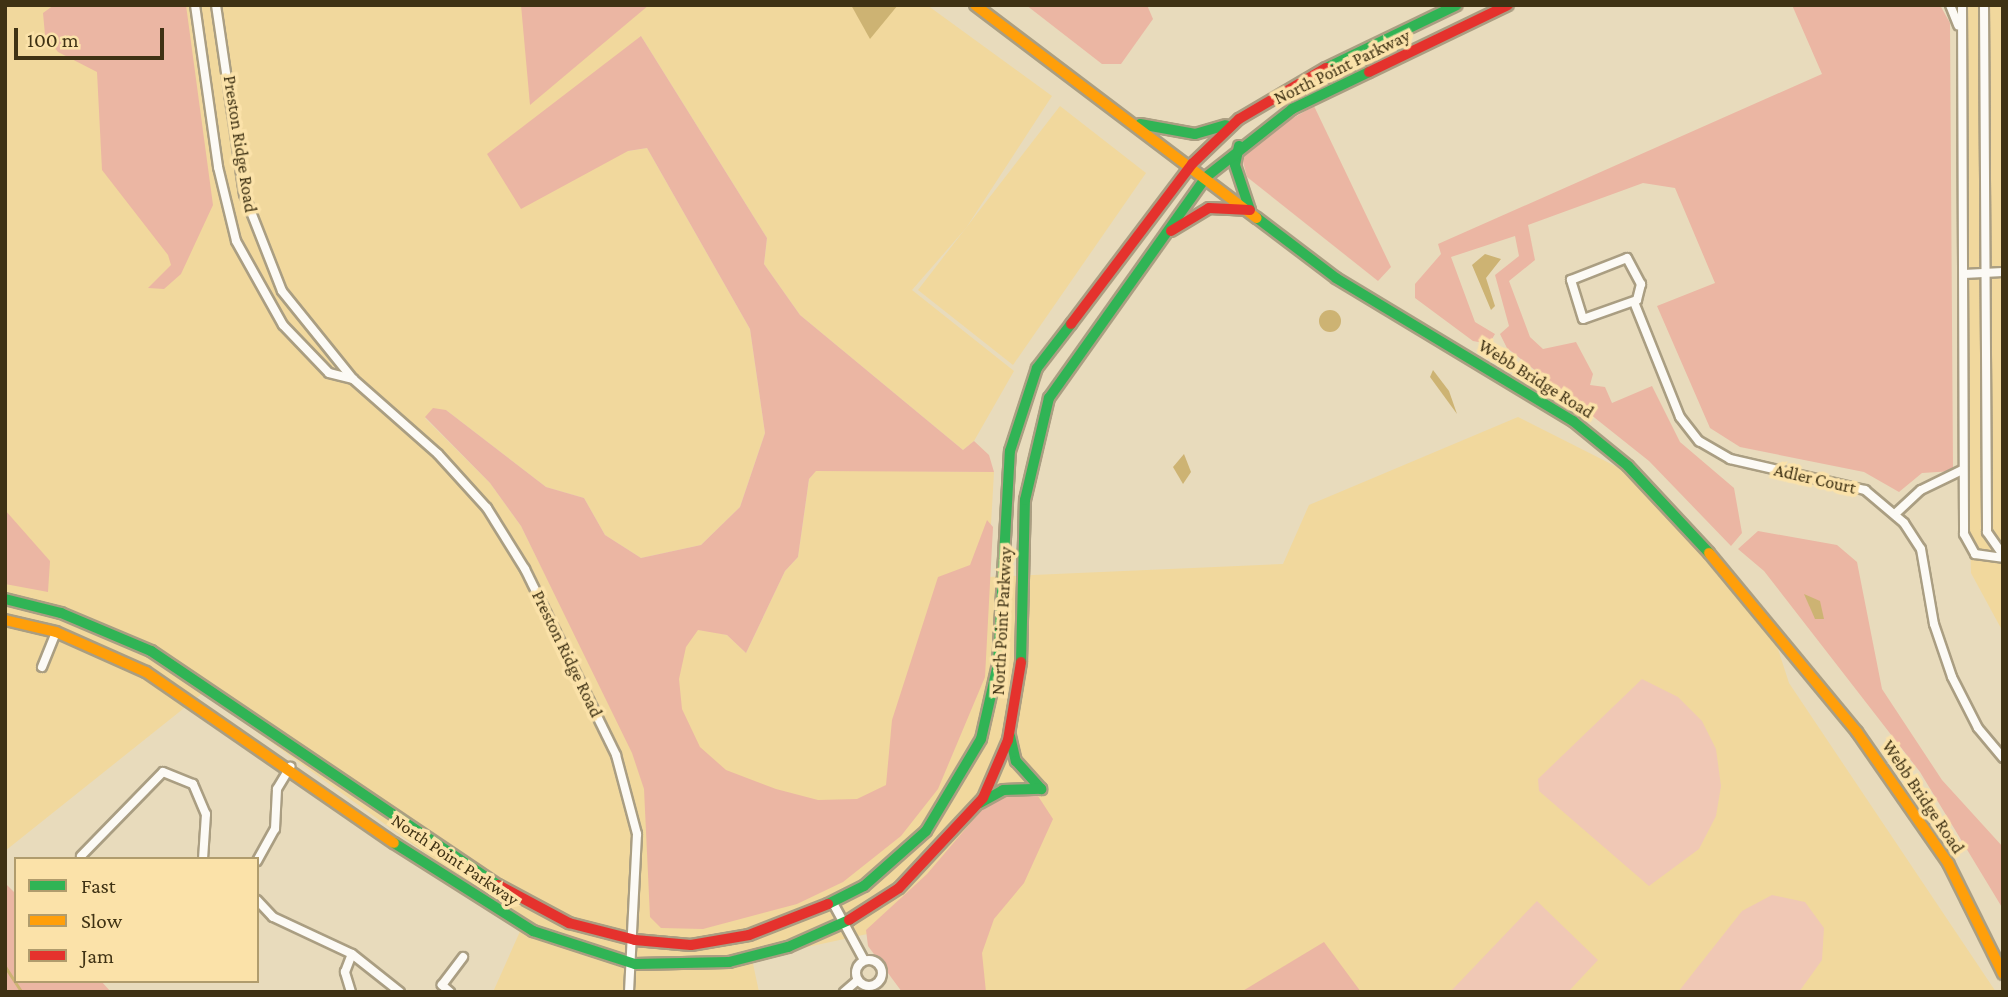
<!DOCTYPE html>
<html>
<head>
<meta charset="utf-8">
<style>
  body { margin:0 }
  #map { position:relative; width:2008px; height:997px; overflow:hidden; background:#e8dbbc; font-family:"Crimson Pro",serif }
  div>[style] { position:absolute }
  .built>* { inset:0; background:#f1d89d }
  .green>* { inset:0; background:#f0c8b5 }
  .forest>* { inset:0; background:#ebb6a3 }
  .water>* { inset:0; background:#cdb373 }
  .round { border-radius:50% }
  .stream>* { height:2.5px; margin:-1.25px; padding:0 1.25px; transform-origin:1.25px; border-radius:1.25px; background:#cdb373 }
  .roads { filter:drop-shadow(2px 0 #aa9e82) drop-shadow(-2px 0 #aa9e82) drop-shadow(0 2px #aa9e82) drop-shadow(0 -2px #aa9e82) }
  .street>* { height:8px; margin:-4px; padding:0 4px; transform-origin:4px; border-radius:4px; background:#fcfaf5 }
  .street>.ring { margin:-4px; padding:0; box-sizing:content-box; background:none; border:8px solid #fcfaf5; border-radius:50% }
  .fast>* { height:10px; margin:-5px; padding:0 5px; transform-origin:5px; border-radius:5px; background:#30b455 }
  .slow>* { height:10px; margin:-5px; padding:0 5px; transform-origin:5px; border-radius:5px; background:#ff9f0a }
  .jam>* { height:10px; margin:-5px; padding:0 5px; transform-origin:5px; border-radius:5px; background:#e5322d }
  span { translate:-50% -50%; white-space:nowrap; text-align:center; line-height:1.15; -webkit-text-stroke:7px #fbe2a9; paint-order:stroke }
  .street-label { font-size:18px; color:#3f3214 }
  .frame { position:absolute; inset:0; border:7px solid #3f3214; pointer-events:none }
  .legend { position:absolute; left:14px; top:857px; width:245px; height:126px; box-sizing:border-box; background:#fbe2a9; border:2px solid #b09c6d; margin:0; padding:9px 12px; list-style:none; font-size:21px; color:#3f3214 }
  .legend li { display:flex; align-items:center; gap:14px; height:35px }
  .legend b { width:35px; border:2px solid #b09c6d }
  .scale { position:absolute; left:14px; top:28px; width:150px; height:32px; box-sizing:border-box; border:4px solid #3f3214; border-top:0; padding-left:9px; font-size:21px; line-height:24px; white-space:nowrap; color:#3f3214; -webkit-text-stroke:5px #fbe2a9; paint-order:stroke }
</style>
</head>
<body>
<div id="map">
  <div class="built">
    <i style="clip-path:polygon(5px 5px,927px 5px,1052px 96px,966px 228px,912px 290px,1014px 371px,974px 441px,963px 450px,800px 315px,764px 264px,767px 238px,641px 36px,628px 151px,647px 148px,750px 329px,765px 433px,740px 507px,701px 545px,641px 558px,605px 535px,584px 498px,546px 487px,446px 410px,425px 418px,490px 483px,521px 526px,587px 659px,681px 625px,727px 635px,746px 653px,785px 571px,798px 557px,809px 479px,816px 470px,994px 472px,988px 577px,1283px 564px,1309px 505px,1518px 417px,1637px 477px,1768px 618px,1789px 683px,1996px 992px,938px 992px,872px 933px,752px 959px,759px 992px,493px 992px,526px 918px,504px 910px,203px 693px,5px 851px)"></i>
    <i style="clip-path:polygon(1957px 5px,2003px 5px,2003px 632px,1971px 573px)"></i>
    <i style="clip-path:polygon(1060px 106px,1146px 173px,1013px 365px,918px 290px)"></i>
  </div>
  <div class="green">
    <i style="clip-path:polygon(1642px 679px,1678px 697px,1702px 721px,1716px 749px,1721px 786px,1716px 816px,1699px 849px,1649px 886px,1539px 791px,1538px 779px)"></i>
    <i style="clip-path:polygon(1772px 895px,1805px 902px,1824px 928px,1822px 960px,1799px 992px,1678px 992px,1742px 911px)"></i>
    <i style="clip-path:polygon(1537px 901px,1598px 960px,1568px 992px,1450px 992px)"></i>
  </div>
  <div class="forest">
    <i style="clip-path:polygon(54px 5px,186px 5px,213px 205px,181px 274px,164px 289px,148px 288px,171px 265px,168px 255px,102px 170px,97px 72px,58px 52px,45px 35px,43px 13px)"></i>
    <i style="clip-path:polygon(521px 5px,649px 5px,530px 105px)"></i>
    <i style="clip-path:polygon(1026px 5px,1147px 5px,1153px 19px,1121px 64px,1102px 64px)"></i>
    <i style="clip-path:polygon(1792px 5px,1940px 5px,1950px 23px,1953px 471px,1922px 473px,1899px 492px,1864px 472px,1740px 447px,1710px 428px,1657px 306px,1715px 283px,1675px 188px,1643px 183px,1528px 225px,1535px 260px,1509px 281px,1530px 337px,1543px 349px,1576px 342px,1593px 374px,1590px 385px,1605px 387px,1612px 403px,1652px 386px,1680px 442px,1734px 488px,1742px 533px,1731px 546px,1649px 461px,1507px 348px,1500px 334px,1509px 326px,1495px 275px,1519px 256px,1515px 236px,1451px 257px,1475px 322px,1495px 334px,1489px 344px,1473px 341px,1415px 298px,1415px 284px,1441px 254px,1438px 244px,1822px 74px)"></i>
    <i style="clip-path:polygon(641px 36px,767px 238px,764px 264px,800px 315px,963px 450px,974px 441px,989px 455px,994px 472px,816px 471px,809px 479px,798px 557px,785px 571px,746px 653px,727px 635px,698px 630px,686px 647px,679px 679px,682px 709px,700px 747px,726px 770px,776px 789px,818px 800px,857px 799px,886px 785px,892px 720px,938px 577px,970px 565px,987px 520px,993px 527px,985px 677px,938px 789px,901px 836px,843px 882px,797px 904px,703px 929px,661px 928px,650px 917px,644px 789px,632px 753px,521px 526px,490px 483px,425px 417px,433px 408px,446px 410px,546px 487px,584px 498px,605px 535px,641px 558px,701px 545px,740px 507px,765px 433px,750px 329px,647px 148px,628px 151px,521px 209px,487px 154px)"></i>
    <i style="clip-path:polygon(1314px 106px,1391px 267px,1378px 281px,1247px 177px,1242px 158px,1267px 133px)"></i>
    <i style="clip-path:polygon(5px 510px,50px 561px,48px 592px,5px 584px)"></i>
    <i style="clip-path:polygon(1758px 531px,1837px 545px,1857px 562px,1882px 689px,1942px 780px,2003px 847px,2003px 909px,1920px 772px,1764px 571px,1738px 549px)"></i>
    <i style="clip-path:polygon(1025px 791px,1038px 796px,1053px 819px,1024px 883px,994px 919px,982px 953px,986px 992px,902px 992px,868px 946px,866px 930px,927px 874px,984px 807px,1002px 793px)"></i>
    <i style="clip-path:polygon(5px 883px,16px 894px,16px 981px,101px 981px,111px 992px,5px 992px)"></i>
    <i style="clip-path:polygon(1324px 942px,1361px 992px,1241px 992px)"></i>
  </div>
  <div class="water">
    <i style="clip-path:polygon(851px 5px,898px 5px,870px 39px)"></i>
    <i style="clip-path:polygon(1485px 254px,1501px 259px,1486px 278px,1495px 306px,1491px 310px,1472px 265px)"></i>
    <i class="round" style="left:1319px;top:310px;width:22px;height:22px"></i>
    <i style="clip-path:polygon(1433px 370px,1449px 391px,1457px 414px,1430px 377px)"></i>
    <i style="clip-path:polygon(1184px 454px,1191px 472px,1183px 484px,1173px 467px)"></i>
    <i style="clip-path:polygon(1804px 594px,1820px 601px,1824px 619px,1815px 619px)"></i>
  </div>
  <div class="stream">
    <i style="left:5px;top:966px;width:31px;rotate:57deg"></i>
  </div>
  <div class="roads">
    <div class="street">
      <i style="left:195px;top:5px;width:164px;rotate:81.9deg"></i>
      <i style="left:218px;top:167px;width:76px;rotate:76.3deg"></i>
      <i style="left:236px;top:241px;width:96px;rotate:60.8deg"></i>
      <i style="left:283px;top:325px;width:66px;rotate:46.2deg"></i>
      <i style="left:329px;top:373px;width:25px;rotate:14deg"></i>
      <i style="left:216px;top:5px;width:191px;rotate:81.6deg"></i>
      <i style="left:244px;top:194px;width:104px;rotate:68.6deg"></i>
      <i style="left:282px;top:291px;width:113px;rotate:51.1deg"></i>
      <i style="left:353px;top:379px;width:113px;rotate:41.4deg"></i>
      <i style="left:438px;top:454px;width:73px;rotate:47.8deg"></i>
      <i style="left:487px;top:508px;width:72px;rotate:58.1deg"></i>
      <i style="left:525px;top:569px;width:207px;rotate:63.9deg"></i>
      <i style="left:616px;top:755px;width:82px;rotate:75.1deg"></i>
      <i style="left:637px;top:834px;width:158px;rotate:92.9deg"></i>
      <i style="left:1950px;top:5px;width:22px;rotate:68deg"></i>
      <i style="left:1962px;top:5px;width:529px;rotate:89.78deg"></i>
      <i style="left:1964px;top:534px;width:23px;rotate:61deg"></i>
      <i style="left:1975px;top:554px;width:28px;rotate:8deg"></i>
      <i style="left:1984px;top:5px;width:527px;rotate:89.67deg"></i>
      <i style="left:1987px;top:532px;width:28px;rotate:55deg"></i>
      <i style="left:1627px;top:258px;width:30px;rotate:62deg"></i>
      <i style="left:1641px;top:284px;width:16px;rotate:104deg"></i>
      <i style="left:1637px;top:300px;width:57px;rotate:160.6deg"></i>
      <i style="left:1583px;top:319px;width:41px;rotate:-107.1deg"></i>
      <i style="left:1571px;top:280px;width:60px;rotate:-21.4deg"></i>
      <i style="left:1964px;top:274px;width:39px;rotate:-3deg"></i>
      <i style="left:1634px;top:302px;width:124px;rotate:68.2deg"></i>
      <i style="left:1680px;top:417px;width:31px;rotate:52deg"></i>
      <i style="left:1699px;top:441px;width:36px;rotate:30deg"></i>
      <i style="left:1730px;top:459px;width:139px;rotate:12.9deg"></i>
      <i style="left:1865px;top:490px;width:51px;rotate:40.2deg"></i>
      <i style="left:1904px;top:523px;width:31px;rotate:57deg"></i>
      <i style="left:1921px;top:549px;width:76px;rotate:80.2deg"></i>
      <i style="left:1934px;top:624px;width:56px;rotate:71.2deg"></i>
      <i style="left:1952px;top:677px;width:57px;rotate:63deg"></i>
      <i style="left:1978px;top:728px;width:39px;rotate:50deg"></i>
      <i style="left:1895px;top:514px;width:35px;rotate:-43deg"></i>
      <i style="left:1921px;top:490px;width:46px;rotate:-26deg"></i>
      <i style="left:42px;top:667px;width:38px;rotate:-68deg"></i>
      <i style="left:81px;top:856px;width:117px;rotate:-45.7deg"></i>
      <i style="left:163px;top:772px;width:32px;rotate:22deg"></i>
      <i style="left:193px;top:784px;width:33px;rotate:67deg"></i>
      <i style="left:206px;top:814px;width:45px;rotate:93.8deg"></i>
      <i style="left:257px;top:861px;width:37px;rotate:-61deg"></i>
      <i style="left:275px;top:829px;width:40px;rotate:-87.1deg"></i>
      <i style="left:277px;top:789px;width:26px;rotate:-59deg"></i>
      <i style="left:257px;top:900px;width:23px;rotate:47deg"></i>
      <i style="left:273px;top:917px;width:87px;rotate:25.1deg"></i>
      <i style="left:352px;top:954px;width:61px;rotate:38.4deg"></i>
      <i style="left:833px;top:903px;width:65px;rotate:61.5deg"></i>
      <i class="ring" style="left:856px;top:960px;width:18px;height:18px"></i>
      <i style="left:351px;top:992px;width:21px;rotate:-107deg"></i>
      <i style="left:345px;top:972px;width:19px;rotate:-69deg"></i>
      <i style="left:450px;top:992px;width:11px;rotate:-139deg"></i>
      <i style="left:442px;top:985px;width:35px;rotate:-53deg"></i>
      <i style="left:844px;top:992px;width:18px;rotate:-41deg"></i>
    </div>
    <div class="fast">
      <i style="left:1326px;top:68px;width:145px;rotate:-25.7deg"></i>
      <i style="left:1140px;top:124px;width:56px;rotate:10.3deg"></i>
      <i style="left:1195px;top:134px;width:32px;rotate:-16deg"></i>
      <i style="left:1239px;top:146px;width:19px;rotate:102deg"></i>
      <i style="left:1235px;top:165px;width:47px;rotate:71.6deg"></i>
      <i style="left:1257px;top:218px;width:99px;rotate:37.2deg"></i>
      <i style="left:1336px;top:278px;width:277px;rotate:31.1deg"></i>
      <i style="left:1573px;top:421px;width:71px;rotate:39.3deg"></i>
      <i style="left:1628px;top:466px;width:119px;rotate:47deg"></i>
      <i style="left:5px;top:599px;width:58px;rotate:14deg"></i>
      <i style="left:61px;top:613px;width:98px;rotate:22.9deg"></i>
      <i style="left:151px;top:651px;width:419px;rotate:34deg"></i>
      <i style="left:1021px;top:662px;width:162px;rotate:-88.6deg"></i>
      <i style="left:1025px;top:500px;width:105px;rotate:-76.8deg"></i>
      <i style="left:1049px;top:398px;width:271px;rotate:-54.6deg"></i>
      <i style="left:1206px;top:177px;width:110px;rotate:-38.3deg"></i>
      <i style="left:1292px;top:109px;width:85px;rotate:-25.7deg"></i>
      <i style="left:1010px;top:736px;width:26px;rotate:77deg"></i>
      <i style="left:1016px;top:761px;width:38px;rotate:48deg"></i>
      <i style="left:980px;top:803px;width:26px;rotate:-29deg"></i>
      <i style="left:1003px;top:790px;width:38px;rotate:-2deg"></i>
      <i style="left:394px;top:843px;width:165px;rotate:32.3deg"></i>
      <i style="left:533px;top:931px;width:107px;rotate:17.9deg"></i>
      <i style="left:635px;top:964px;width:94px;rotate:-1.2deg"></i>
      <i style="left:729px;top:962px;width:61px;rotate:-14.3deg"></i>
      <i style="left:788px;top:947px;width:67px;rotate:-23.9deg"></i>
      <i style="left:828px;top:904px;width:40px;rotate:-26.6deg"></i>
      <i style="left:864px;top:886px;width:83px;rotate:-41.6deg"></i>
      <i style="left:926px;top:831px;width:107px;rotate:-59.1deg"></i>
      <i style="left:981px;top:739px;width:77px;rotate:-77.2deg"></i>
      <i style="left:998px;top:664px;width:213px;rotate:-86.8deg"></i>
      <i style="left:1010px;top:451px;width:87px;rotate:-72deg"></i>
      <i style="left:1037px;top:368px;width:56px;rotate:-52.3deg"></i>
    </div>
    <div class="slow">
      <i style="left:975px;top:5px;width:353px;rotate:37.1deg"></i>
      <i style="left:1709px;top:553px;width:232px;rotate:50.4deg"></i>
      <i style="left:1857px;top:732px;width:160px;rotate:55.2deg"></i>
      <i style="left:1948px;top:863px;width:124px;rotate:63.6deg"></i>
      <i style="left:5px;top:620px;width:52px;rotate:13.2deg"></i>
      <i style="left:56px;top:632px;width:98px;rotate:24deg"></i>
      <i style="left:146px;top:672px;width:301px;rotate:34.6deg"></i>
    </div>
    <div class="jam">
      <i style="left:1369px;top:72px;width:154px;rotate:-25.7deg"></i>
      <i style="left:1171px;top:231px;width:44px;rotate:-31.2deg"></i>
      <i style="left:1209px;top:208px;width:41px;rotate:2.8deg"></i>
      <i style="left:1071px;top:324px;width:201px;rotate:-52.9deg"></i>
      <i style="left:1192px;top:164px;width:65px;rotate:-43.8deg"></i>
      <i style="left:1239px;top:119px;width:101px;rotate:-30.4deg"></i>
      <i style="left:498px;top:885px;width:81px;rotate:28.2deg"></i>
      <i style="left:569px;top:923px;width:68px;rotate:14.4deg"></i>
      <i style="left:635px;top:940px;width:56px;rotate:5.1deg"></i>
      <i style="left:691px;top:945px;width:59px;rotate:-9.8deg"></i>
      <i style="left:749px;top:935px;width:85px;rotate:-21.4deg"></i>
      <i style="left:849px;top:920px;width:59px;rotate:-32.6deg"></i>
      <i style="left:899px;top:888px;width:123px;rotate:-47deg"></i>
      <i style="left:983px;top:798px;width:63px;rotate:-66.7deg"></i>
      <i style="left:1008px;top:740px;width:79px;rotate:-80.5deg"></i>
    </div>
  </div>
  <div class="street-label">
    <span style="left:1342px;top:67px;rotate:-26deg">North Point Parkway</span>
    <span style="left:240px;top:144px;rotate:81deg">Preston Ridge Road</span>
    <span style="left:1536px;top:379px;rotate:32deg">Webb Bridge Road</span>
    <span style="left:1815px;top:479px;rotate:13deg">Adler Court</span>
    <span style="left:1002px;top:621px;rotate:-87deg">North Point Parkway</span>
    <span style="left:567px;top:654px;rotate:64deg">Preston Ridge Road</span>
    <span style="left:1923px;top:797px;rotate:56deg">Webb Bridge Road</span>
    <span style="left:455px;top:860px;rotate:34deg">North Point Parkway</span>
  </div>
  <div class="frame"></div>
  <ul class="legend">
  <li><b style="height:9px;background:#30b455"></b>Fast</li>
  <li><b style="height:9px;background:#ff9f0a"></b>Slow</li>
  <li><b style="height:9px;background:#e5322d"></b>Jam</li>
  </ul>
  <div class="scale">100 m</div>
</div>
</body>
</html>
